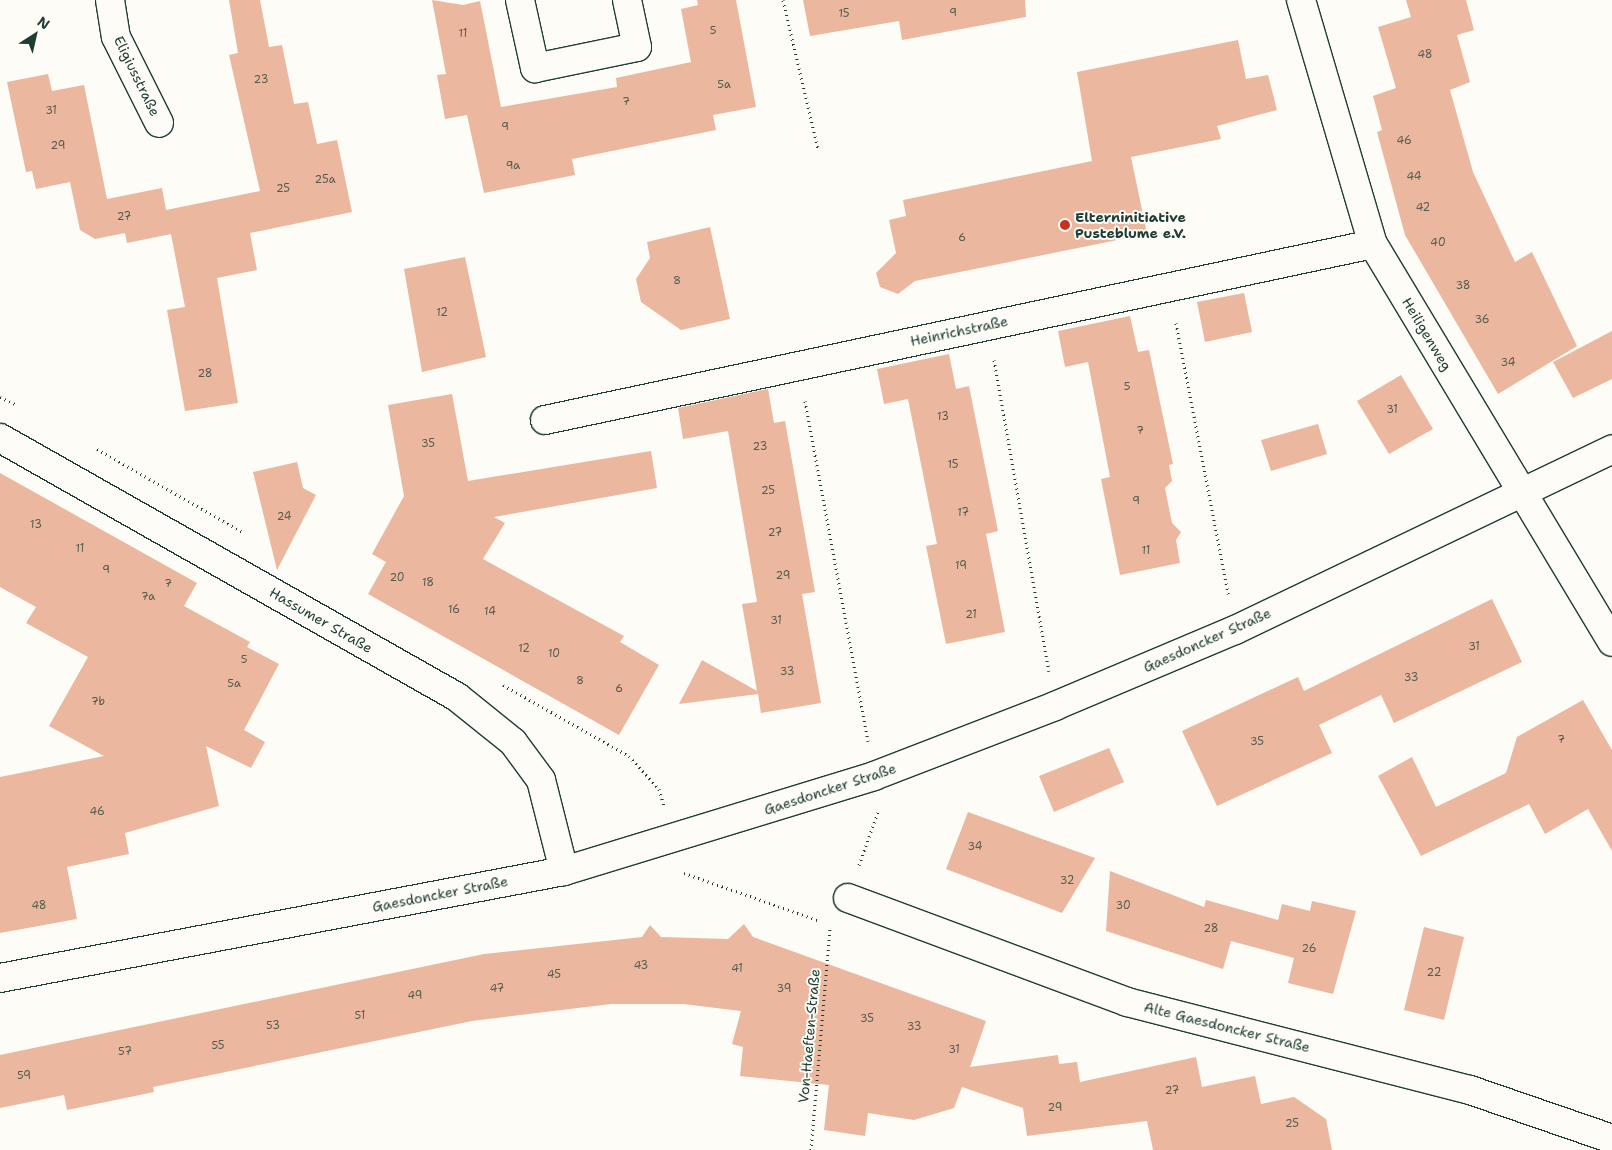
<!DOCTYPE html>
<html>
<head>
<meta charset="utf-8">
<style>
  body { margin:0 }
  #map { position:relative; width:1612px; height:1150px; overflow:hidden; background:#fdfcf7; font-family:"Shantell Sans",sans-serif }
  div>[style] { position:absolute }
  .building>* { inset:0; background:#ecb79f }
  .path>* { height:3px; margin-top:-1.5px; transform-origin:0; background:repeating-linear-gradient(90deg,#1f3d34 0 1px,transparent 0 5px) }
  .roads { filter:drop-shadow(1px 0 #1f3d34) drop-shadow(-1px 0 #1f3d34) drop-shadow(0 1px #1f3d34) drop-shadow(0 -1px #1f3d34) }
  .minor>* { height:28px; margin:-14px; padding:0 14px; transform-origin:14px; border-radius:14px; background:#fdfcf7 }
  .major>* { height:28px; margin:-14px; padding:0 14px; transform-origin:14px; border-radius:14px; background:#fdfcf7 }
  .dots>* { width:14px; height:14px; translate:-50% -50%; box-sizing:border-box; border:2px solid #fdfcf7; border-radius:50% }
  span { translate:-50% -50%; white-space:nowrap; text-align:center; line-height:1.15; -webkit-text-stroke:4px #fdfcf7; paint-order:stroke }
  .number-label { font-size:11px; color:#525c4f }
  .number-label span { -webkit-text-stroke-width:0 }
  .street-label { font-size:14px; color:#1f3d34 }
  .poi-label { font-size:14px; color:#1f3d34; font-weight:700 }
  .left { translate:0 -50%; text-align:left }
  .north { position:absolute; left:10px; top:10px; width:50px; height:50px; -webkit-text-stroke:4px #fdfcf7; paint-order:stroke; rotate:35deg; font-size:14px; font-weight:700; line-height:20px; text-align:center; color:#1f3d34 }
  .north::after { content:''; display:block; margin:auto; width:18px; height:22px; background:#1f3d34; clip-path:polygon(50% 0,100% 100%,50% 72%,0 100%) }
</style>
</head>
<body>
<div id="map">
  <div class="building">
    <i style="clip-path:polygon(229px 0,260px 0,269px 47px,282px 45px,294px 104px,308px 102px,317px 144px,337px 140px,352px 212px,250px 233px,257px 270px,217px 278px,238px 403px,185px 411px,167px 310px,185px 307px,171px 234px,127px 243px,125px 233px,95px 239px,80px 230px,70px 182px,36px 189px,32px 171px,26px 172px,7px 82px,48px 74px,52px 91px,84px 85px,107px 199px,162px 188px,166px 210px,260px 191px,229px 55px,238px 53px)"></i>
    <i style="clip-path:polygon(432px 0,463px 5px,480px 1px,501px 107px,617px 87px,616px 78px,691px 62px,681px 9px,698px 5px,697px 0,736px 0,756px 107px,713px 115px,716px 130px,572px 159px,575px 175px,484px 193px,467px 115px,445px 119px,437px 75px,446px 74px)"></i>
    <i style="clip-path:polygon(803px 0,1025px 0,1026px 17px,902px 40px,899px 21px,810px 36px)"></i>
    <i style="clip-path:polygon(1406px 0,1466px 0,1474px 30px,1457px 35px,1470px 82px,1450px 90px,1473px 172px,1515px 262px,1532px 252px,1577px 346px,1498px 394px,1405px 235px,1377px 132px,1382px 130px,1373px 96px,1396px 88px,1378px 27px,1411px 17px)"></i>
    <i style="clip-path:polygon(1238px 40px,1246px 79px,1268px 75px,1277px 110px,1217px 126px,1221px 139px,1131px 157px,1147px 234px,915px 281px,898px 294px,880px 287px,876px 273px,896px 253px,889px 220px,906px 216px,903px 200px,1092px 161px,1077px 72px)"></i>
    <i style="clip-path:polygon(710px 227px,730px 319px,681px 330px,641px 302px,636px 279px,650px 258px,647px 242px)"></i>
    <i style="clip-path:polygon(465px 257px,486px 357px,422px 372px,404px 269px)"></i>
    <i style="clip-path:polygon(1244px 293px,1252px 332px,1205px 342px,1197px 302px)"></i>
    <i style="clip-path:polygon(1130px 316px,1138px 352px,1149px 350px,1173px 464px,1169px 465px,1172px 481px,1165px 488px,1172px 523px,1181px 532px,1176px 540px,1180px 563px,1120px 575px,1101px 479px,1110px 477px,1088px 362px,1065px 367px,1058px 331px)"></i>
    <i style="clip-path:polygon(1612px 331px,1612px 379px,1573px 398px,1553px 362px)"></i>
    <i style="clip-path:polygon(949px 354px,956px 389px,969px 386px,998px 531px,986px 534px,1005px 632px,946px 644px,926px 546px,937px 544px,908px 399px,884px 404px,877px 369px)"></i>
    <i style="clip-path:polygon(1401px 375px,1433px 429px,1389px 454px,1357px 401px)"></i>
    <i style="clip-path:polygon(768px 389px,774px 423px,785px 421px,815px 592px,802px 594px,821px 703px,761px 713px,758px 694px,679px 704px,702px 660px,757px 691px,742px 604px,757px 602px,728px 431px,683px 439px,678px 408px)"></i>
    <i style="clip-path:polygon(452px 394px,468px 481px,651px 451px,657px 488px,494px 517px,505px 523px,483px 559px,624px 636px,620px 642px,659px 665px,619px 735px,368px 594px,386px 562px,372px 554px,404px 496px,388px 405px)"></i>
    <i style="clip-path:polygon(1318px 424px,1327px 454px,1271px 471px,1261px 440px)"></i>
    <i style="clip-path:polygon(297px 462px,303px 488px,316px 495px,277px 570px,253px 472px)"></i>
    <i style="clip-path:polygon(0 473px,197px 583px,184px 606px,250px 642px,247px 647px,279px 664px,244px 730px,265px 742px,251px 768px,206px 746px,219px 806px,125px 833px,129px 854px,67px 867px,77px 919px,0 933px,0 777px,104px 756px,49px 726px,88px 657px,26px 623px,36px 607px,0 587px)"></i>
    <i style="clip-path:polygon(1492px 599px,1522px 662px,1394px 723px,1381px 695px,1319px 725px,1332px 753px,1217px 806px,1182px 731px,1298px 677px,1304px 691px)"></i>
    <i style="clip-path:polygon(1583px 700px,1612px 750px,1612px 851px,1588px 809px,1545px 834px,1529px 804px,1421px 856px,1378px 776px,1412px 757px,1436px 807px,1506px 773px,1517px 737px)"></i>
    <i style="clip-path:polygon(1109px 748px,1124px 782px,1054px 812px,1039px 776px)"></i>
    <i style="clip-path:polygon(968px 812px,1095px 858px,1062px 913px,946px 869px)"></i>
    <i style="clip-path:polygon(1110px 871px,1204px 907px,1206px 900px,1278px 920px,1282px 904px,1310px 911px,1312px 901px,1356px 911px,1333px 994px,1288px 983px,1294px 958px,1231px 941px,1223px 969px,1106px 931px)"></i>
    <i style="clip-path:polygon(744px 924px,753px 937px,986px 1021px,970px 1067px,1058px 1055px,1059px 1064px,1077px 1062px,1080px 1082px,1196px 1057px,1202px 1087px,1255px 1076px,1261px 1104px,1294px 1097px,1326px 1119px,1332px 1150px,1153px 1150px,1147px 1121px,1027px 1136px,1023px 1108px,962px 1087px,954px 1108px,914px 1120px,868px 1113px,865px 1136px,824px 1130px,829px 1085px,740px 1076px,743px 1047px,732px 1044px,741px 1011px,683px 1004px,611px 1004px,472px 1021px,153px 1087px,154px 1092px,67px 1110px,64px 1095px,0 1108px,0 1055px,484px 954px,642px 937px,650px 925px,661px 937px,728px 939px)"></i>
    <i style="clip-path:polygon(1424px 927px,1464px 937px,1444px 1020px,1404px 1010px)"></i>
  </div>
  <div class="path">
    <i style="left:783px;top:0;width:153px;rotate:76.8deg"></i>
    <i style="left:1176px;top:323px;width:276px;rotate:79.1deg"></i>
    <i style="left:994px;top:360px;width:316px;rotate:80deg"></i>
    <i style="left:0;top:397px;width:17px;rotate:25deg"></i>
    <i style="left:805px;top:401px;width:346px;rotate:79.5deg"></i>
    <i style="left:97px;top:449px;width:169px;rotate:29.7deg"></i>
    <i style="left:503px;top:685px;width:145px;rotate:29.4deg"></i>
    <i style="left:629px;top:756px;width:45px;rotate:47.7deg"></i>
    <i style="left:659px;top:789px;width:17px;rotate:73deg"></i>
    <i style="left:859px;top:865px;width:56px;rotate:-70.3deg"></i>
    <i style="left:684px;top:873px;width:144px;rotate:19.4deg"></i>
    <i style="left:811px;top:1150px;width:224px;rotate:-85.1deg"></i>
  </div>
  <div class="roads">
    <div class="minor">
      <i style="left:110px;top:0;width:37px;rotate:81deg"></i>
      <i style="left:116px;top:37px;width:96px;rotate:63.4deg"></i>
      <i style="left:520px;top:0;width:70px;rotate:77.6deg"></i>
      <i style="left:535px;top:68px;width:104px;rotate:-11.6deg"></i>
      <i style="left:637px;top:47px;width:48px;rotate:-102deg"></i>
      <i style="left:1301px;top:0;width:254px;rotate:73.6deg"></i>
      <i style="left:1373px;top:244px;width:464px;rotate:59deg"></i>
      <i style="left:545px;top:420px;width:846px;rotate:-12deg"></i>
      <i style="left:0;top:438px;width:525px;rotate:29.54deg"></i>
      <i style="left:457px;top:697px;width:72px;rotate:38.8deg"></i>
      <i style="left:513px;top:742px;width:47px;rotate:53.6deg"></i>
      <i style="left:541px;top:780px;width:94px;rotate:75.8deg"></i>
      <i style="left:848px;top:898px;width:298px;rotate:20.4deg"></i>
      <i style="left:1127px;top:1002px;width:354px;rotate:14.4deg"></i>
      <i style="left:1470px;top:1090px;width:150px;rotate:19deg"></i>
    </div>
    <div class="major">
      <i style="left:0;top:978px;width:574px;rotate:-10.74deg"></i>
      <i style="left:564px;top:871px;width:324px;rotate:-17deg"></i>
      <i style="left:874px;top:776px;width:194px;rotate:-21.1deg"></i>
      <i style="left:1055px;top:706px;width:195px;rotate:-22.9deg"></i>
      <i style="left:1235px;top:630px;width:418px;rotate:-25.6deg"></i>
    </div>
  </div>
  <div class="dots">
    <i style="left:1065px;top:225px;background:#c8321e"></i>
  </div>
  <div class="number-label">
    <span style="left:953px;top:13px">9</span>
    <span style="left:844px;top:14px">15</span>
    <span style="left:713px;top:31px">5</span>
    <span style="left:463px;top:34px">11</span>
    <span style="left:1425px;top:55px">48</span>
    <span style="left:261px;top:80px">23</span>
    <span style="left:724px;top:85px">5a</span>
    <span style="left:626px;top:102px">7</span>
    <span style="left:51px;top:111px">31</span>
    <span style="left:505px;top:127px">9</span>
    <span style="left:1404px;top:141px">46</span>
    <span style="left:58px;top:146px">29</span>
    <span style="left:513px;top:166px">9a</span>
    <span style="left:1414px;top:177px">44</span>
    <span style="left:325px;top:180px">25a</span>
    <span style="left:283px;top:189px">25</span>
    <span style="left:1423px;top:208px">42</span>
    <span style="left:124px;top:217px">27</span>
    <span style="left:962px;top:238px">6</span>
    <span style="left:1438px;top:243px">40</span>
    <span style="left:677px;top:281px">8</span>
    <span style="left:1463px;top:286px">38</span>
    <span style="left:442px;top:313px">12</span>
    <span style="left:1482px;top:320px">36</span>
    <span style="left:1508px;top:363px">34</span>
    <span style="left:205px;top:374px">28</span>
    <span style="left:1127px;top:387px">5</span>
    <span style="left:1392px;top:410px">31</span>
    <span style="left:943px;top:417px">13</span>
    <span style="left:1140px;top:431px">7</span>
    <span style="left:428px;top:444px">35</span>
    <span style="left:760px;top:447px">23</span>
    <span style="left:953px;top:465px">15</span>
    <span style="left:768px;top:491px">25</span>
    <span style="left:1136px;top:501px">9</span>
    <span style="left:963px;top:513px">17</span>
    <span style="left:284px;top:517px">24</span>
    <span style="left:36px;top:525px">13</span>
    <span style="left:775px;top:533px">27</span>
    <span style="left:80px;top:549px">11</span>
    <span style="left:1146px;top:551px">11</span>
    <span style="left:961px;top:566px">19</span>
    <span style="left:106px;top:570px">9</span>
    <span style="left:783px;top:576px">29</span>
    <span style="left:397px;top:578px">20</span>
    <span style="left:428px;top:583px">18</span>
    <span style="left:168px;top:584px">7</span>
    <span style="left:148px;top:597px">7a</span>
    <span style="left:454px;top:610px">16</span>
    <span style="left:490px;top:612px">14</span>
    <span style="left:971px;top:615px">21</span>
    <span style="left:776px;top:621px">31</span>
    <span style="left:1474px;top:647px">31</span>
    <span style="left:524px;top:649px">12</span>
    <span style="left:554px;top:654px">10</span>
    <span style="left:244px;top:660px">5</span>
    <span style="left:787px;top:672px">33</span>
    <span style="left:1411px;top:678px">33</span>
    <span style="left:580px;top:681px">8</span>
    <span style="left:234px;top:684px">5a</span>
    <span style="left:619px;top:689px">6</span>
    <span style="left:98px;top:702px">7b</span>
    <span style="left:1561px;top:740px">7</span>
    <span style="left:1257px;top:742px">35</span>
    <span style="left:97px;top:812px">46</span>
    <span style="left:975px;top:847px">34</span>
    <span style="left:1067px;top:881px">32</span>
    <span style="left:39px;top:906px">48</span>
    <span style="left:1123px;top:906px">30</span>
    <span style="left:1211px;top:929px">28</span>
    <span style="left:1309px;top:949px">26</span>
    <span style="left:641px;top:966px">43</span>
    <span style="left:737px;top:969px">41</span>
    <span style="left:1434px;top:973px">22</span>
    <span style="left:554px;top:975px">45</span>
    <span style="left:497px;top:989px">47</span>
    <span style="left:784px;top:989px">39</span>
    <span style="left:415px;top:996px">49</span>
    <span style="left:360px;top:1016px">51</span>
    <span style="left:867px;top:1019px">35</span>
    <span style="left:273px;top:1026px">53</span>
    <span style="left:914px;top:1027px">33</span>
    <span style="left:218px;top:1046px">55</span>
    <span style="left:954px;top:1050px">31</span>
    <span style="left:125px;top:1052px">57</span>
    <span style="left:24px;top:1076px">59</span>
    <span style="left:1172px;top:1091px">27</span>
    <span style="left:1055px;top:1108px">29</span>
    <span style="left:1292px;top:1124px">25</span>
  </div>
  <div class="street-label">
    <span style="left:137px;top:76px;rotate:64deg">Eligiusstraße</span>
    <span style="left:959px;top:331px;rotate:-12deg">Heinrichstraße</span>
    <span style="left:1427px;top:334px;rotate:59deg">Heiligenweg</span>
    <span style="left:321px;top:620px;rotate:30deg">Hassumer Straße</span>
    <span style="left:1207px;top:640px;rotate:-24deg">Gaesdoncker Straße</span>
    <span style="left:830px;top:789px;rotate:-18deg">Gaesdoncker Straße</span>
    <span style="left:440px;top:894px;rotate:-11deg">Gaesdoncker Straße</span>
    <span style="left:1227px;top:1027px;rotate:14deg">Alte Gaesdoncker Straße</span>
    <span style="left:809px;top:1036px;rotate:-85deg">Von-Haeften-Straße</span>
  </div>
  <div class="poi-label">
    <span class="left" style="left:1075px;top:225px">Elterninitiative<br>Pusteblume e.V.</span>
  </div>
  <div class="north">N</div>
</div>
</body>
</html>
